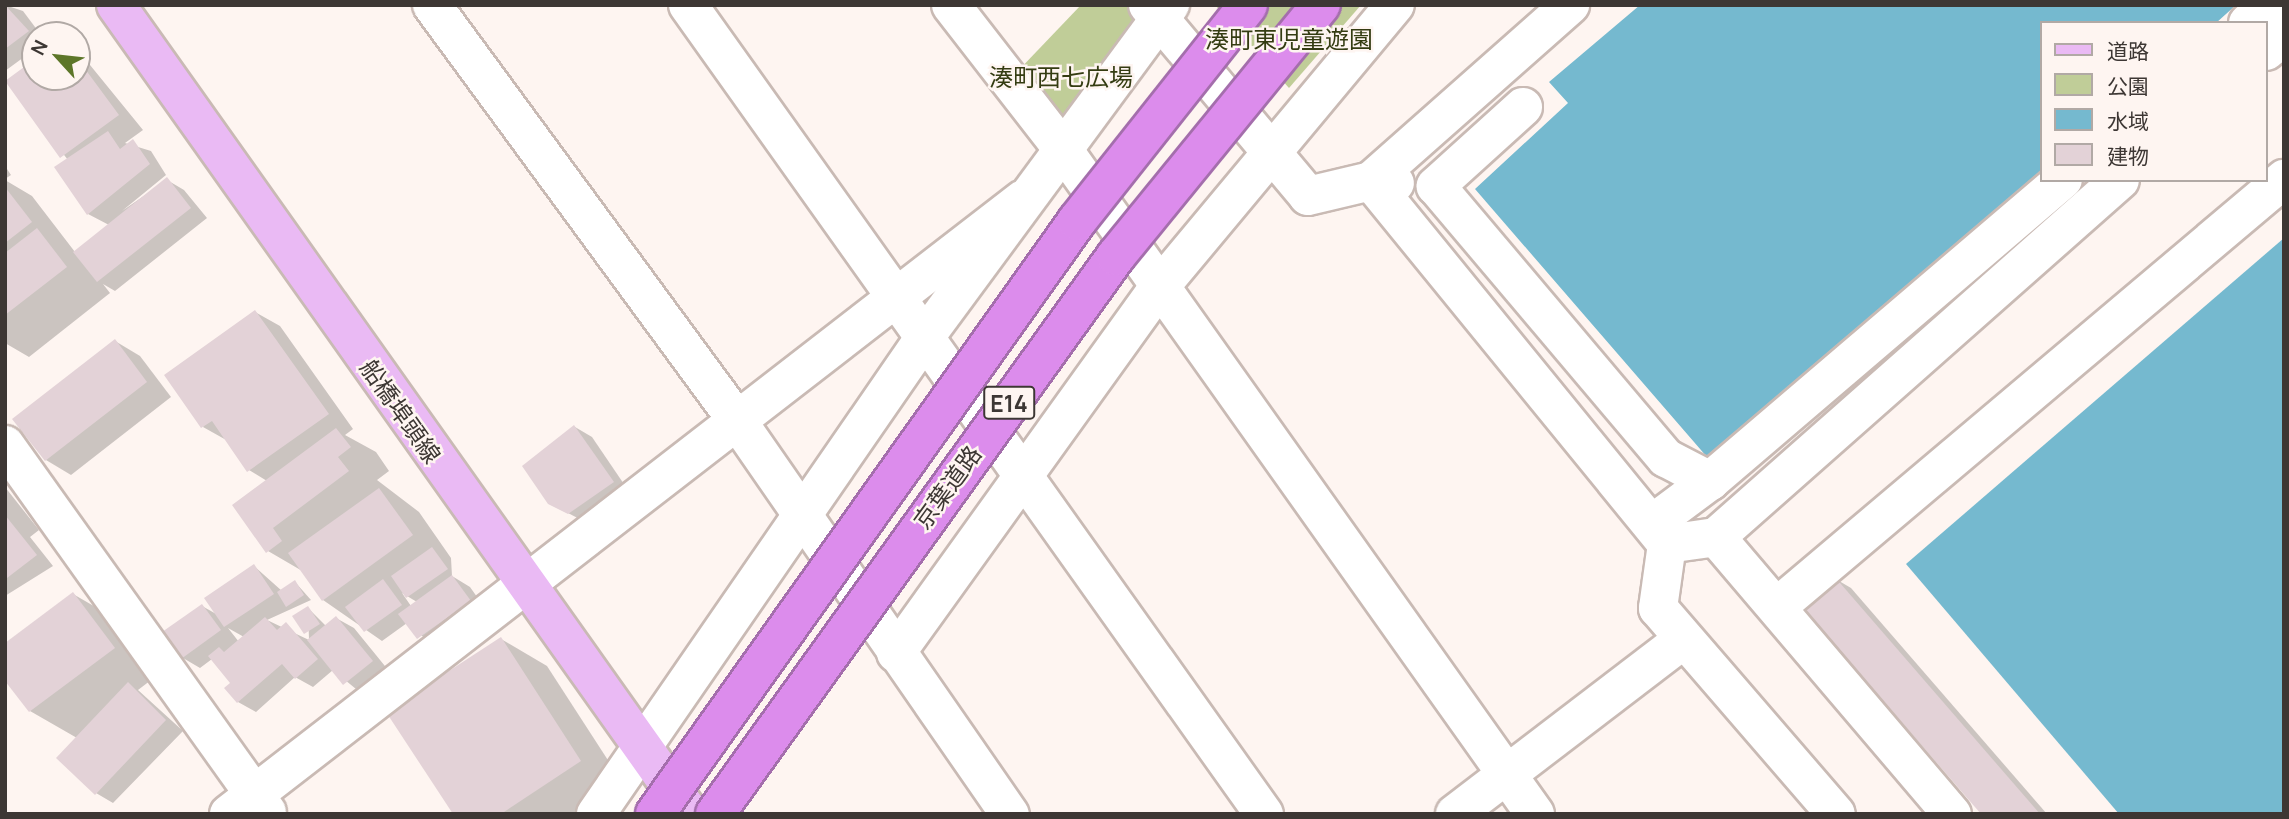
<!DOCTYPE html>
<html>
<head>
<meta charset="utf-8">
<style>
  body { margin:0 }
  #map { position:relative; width:2289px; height:819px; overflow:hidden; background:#fef5f1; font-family:Manrope,"Noto Sans JP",sans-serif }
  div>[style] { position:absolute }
  .green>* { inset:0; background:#c0cd98 }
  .water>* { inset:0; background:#75b9cf }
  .shadow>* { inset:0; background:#0003 }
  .building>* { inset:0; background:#e3d2d7 }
  .roads { filter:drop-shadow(2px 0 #c9bab4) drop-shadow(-2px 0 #c9bab4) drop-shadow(0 2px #c9bab4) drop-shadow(0 -2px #c9bab4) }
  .minor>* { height:38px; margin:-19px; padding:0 19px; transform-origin:19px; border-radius:19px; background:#fff }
  .major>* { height:38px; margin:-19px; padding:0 19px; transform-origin:19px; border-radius:19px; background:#eabaf4 }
  .bridges { filter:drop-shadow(2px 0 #a46eac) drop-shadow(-2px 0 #a46eac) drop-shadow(0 2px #a46eac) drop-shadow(0 -2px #a46eac) }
  .highway-bridge>* { height:38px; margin:-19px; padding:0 19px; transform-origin:19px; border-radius:19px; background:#dc8cec }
  span { translate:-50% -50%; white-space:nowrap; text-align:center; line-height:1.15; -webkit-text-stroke:5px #fef5f1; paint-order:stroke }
  .shield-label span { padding:2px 5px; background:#fef5f1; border:2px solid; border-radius:5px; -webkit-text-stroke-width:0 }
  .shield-label { font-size:23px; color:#3d3734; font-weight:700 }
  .park-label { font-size:24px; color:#343c12 }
  .street-label { font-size:24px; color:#3d3734 }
  .frame { position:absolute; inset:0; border:7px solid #3d3734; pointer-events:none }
  .legend { position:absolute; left:2040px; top:21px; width:228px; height:161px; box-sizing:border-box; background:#fef5f1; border:2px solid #b1a9a5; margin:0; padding:9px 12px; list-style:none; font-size:21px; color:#3d3734 }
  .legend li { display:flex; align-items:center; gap:14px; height:35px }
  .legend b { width:35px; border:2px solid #b1a9a5 }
  .north { position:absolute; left:21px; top:21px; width:70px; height:70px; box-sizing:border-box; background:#fef5f1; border:2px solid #b1a9a5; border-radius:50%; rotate:297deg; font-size:19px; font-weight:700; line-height:28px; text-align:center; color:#3d3734 }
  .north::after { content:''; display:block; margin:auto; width:24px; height:32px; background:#5d7629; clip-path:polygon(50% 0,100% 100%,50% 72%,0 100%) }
</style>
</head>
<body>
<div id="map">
  <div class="green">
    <i style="clip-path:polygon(1081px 5px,1138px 5px,1148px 17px,1062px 133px,1014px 75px)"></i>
    <i style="clip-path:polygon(1215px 5px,1361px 5px,1289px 88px)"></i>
  </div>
  <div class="water">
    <i style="clip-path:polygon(1640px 5px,2236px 5px,2216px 23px,2042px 23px,2042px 171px,1707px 457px,1475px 189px,1568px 103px,1549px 82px)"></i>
    <i style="clip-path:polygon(2284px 238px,2284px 814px,2119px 814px,1906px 564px)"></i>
  </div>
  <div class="shadow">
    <i style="clip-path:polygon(5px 5px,23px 11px,41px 35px,35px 35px,35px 49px,5px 71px)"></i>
    <i style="clip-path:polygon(77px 49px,143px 130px,125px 143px,151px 151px,166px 175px,122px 211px,167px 180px,184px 190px,207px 218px,115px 291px,103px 284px,110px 293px,29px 357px,5px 343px,5px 180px,32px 196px,75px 252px,109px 225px,88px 214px,68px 160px,7px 82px,35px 61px,35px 77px,77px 77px)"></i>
    <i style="clip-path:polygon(5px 166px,11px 175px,5px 179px)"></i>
    <i style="clip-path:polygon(evenodd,255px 312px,280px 326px,353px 429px,345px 435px,376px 452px,389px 471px,377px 480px,419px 512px,451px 558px,452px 576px,470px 587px,487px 611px,436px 648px,407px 623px,382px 641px,323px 600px,304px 572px,268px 551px,267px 481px,249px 470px,228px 441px,203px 427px,255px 312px,402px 593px,417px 602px,411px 606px,402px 593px)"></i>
    <i style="clip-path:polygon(115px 341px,140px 356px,171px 397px,71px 475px,46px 460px,15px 419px)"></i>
    <i style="clip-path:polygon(575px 427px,592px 437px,630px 493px,587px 523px,568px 513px)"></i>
    <i style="clip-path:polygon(5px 487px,39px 530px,30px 537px,53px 566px,5px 596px)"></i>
    <i style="clip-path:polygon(evenodd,254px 566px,282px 591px,295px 582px,311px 600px,267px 620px,309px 640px,308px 608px,326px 626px,336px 618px,354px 628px,389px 671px,362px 694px,333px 670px,313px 687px,295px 677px,256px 712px,238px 702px,233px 683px,212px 659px,200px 668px,183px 658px,165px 633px,202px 606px,218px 615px,254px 566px,228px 628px,244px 637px,239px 642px,228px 628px)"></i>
    <i style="clip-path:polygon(1834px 578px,1851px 588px,2047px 814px,1984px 814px)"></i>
    <i style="clip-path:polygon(73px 594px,118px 620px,159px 674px,138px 690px,183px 731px,113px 803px,96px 793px,77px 738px,30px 711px)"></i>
    <i style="clip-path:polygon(501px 639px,547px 666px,626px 788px,588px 814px,455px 814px)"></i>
  </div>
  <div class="building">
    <i style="clip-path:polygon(5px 5px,29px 31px,5px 49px)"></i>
    <i style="clip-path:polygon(77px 58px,119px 115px,60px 158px,5px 81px,35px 59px,35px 77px,77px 77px)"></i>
    <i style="clip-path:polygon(108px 131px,120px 149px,133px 139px,150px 164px,87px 215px,54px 167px)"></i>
    <i style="clip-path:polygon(167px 177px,191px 208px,97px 282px,73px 252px)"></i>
    <i style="clip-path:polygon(5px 187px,32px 222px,5px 243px)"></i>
    <i style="clip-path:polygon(37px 228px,67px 267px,5px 315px,5px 253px)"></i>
    <i style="clip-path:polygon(255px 310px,329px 414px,247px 472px,212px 421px,201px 428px,164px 375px)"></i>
    <i style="clip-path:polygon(115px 339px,147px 382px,45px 461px,12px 419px)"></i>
    <i style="clip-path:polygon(574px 425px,614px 482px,568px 514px,548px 504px,522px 466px)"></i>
    <i style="clip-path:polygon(336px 428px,351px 447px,338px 457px,349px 471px,273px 528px,282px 541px,266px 553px,232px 505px)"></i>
    <i style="clip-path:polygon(379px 488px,413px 535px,322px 601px,288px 553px)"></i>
    <i style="clip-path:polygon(5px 515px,37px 555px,7px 578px,5px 576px)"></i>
    <i style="clip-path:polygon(432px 547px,448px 569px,406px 598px,391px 576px)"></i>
    <i style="clip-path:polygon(254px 564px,274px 594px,224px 627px,204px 598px)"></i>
    <i style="clip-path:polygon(452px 575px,471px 601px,417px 639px,398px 614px)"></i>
    <i style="clip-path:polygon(1834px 576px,2040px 814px,1981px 814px,1800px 605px)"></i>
    <i style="clip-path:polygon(383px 579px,402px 605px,364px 632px,345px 607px)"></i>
    <i style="clip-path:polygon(295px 580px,304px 595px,286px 607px,277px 592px)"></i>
    <i style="clip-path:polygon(73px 592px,115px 648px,29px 712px,5px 681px,5px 643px)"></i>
    <i style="clip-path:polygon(202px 604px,221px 630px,181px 659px,162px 632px)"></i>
    <i style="clip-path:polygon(308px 606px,320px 624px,304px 634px,292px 616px)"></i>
    <i style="clip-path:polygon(336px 616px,373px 661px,343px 685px,307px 640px)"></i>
    <i style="clip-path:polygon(265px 617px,277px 630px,286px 622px,318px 659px,295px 679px,282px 664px,237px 703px,224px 688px,230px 683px,208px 656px,219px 647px,224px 652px)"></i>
    <i style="clip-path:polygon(501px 637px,581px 761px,501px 814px,453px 814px,386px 712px)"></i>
    <i style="clip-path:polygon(128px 682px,166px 720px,95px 795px,56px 758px)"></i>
  </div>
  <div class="roads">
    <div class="minor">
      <i style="left:432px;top:5px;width:514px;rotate:53.71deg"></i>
      <i style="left:736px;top:419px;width:481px;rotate:55.3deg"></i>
      <i style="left:688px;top:5px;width:993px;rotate:54.55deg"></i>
      <i style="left:951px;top:5px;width:181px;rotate:52.2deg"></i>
      <i style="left:1062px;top:148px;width:817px;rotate:54.62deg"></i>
      <i style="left:1148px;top:5px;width:249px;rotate:50deg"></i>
      <i style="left:1308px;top:196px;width:65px;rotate:-13.4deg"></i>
      <i style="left:1371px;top:181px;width:24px;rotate:5deg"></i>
      <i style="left:2248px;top:23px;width:28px;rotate:-41deg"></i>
      <i style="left:2266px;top:51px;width:23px;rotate:-40deg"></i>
      <i style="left:1523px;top:107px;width:118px;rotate:137.8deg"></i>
      <i style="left:1436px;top:186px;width:356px;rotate:49.8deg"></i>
      <i style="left:1666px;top:458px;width:50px;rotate:27.6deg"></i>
      <i style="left:1710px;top:481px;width:464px;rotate:-40.5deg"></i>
      <i style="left:1371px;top:181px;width:468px;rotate:50.8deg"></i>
      <i style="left:1667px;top:544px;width:65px;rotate:98deg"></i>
      <i style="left:1658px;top:608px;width:272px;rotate:49.2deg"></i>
      <i style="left:1371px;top:181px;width:266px;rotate:-41.5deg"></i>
      <i style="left:5px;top:445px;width:451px;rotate:54.5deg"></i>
      <i style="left:1652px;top:524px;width:72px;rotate:-36.6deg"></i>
      <i style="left:1716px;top:537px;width:364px;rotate:49.6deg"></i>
      <i style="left:1667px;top:544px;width:49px;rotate:-8.1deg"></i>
      <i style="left:1716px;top:537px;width:539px;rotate:-41.47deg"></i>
      <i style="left:1777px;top:607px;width:664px;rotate:-40.17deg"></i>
      <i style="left:896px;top:653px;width:448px;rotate:-54.3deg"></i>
      <i style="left:1158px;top:289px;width:370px;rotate:-50.2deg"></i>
      <i style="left:229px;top:814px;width:1003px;rotate:-37.75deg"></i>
      <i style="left:596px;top:814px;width:579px;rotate:-55.4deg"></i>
      <i style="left:925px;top:337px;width:413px;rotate:-53.6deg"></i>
      <i style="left:1455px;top:814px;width:285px;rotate:-37.4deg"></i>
    </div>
    <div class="major">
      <i style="left:116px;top:5px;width:992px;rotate:54.64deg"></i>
    </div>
  </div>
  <div class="bridges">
    <div class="highway-bridge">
      <i style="left:655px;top:814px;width:728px;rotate:-54.56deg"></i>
      <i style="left:1077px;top:221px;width:275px;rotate:-51.6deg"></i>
      <i style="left:715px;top:814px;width:687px;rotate:-54.3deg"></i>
      <i style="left:1116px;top:256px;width:324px;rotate:-50.8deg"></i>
    </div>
  </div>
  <div class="shield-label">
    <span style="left:1009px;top:403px">E14</span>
  </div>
  <div class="park-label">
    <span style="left:1289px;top:39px">湊町東児童遊園</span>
    <span style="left:1061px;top:77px">湊町西七広場</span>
  </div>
  <div class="street-label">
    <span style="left:401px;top:411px;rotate:55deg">船橋埠頭線</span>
    <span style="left:947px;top:487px;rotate:-54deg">京葉道路</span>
  </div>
  <div class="frame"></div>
  <ul class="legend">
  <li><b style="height:9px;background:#eabaf4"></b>道路</li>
  <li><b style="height:19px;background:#c0cd98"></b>公園</li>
  <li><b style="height:19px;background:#75b9cf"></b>水域</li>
  <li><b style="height:19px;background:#e3d2d7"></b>建物</li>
  </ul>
  <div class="north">N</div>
</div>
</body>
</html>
